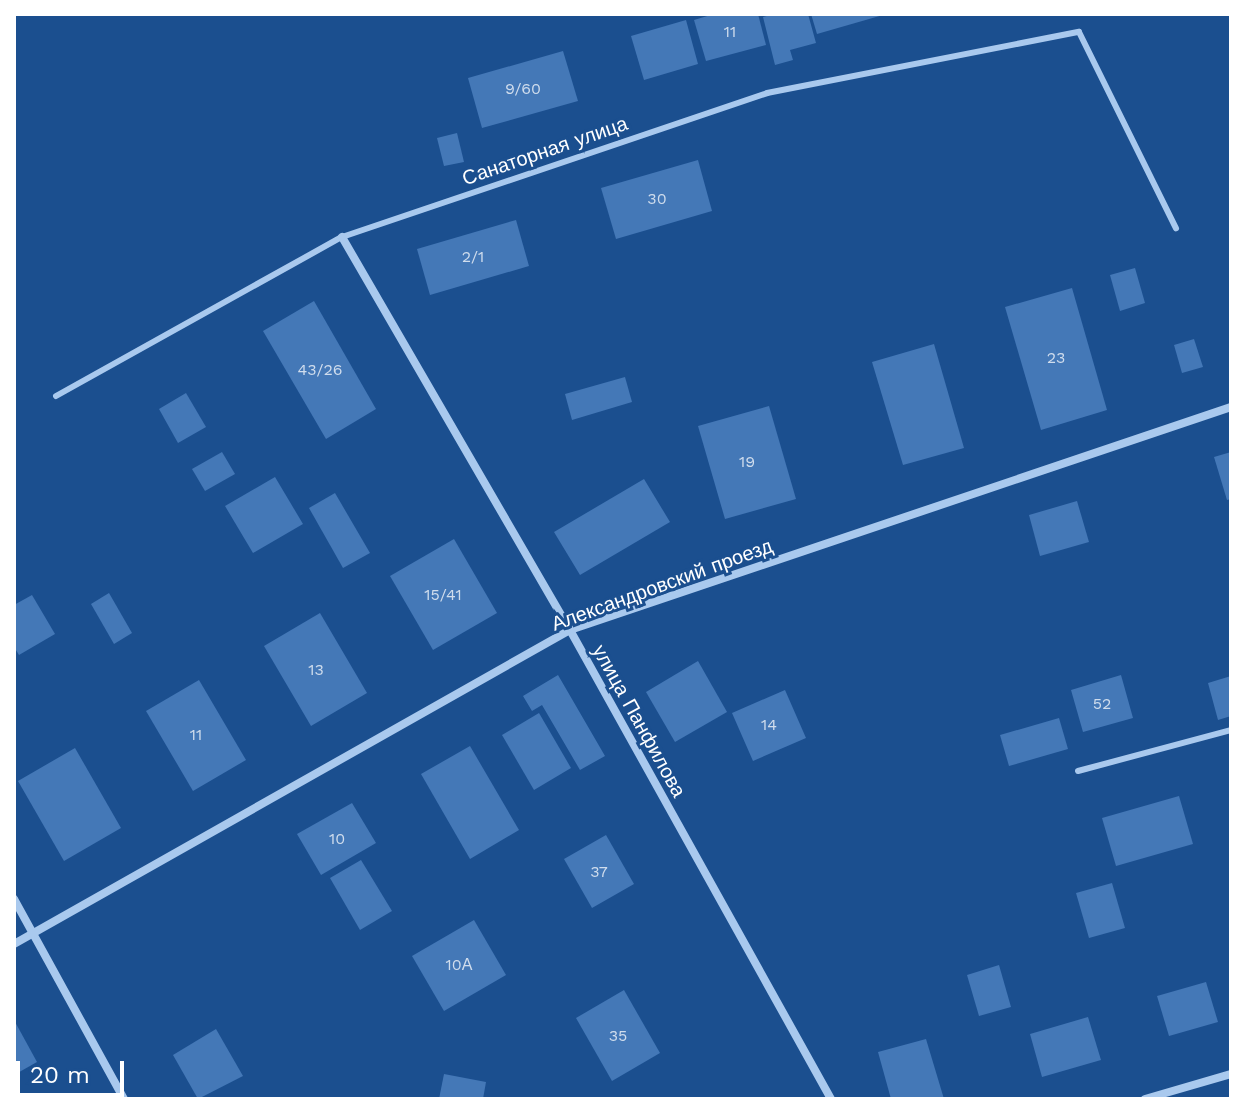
<!DOCTYPE html>
<html>
<head>
<meta charset="utf-8">
<style>
  body { margin:0 }
  #map { position:relative; width:1245px; height:1113px; overflow:hidden; background:#1b4f8f; font-family:"Work Sans",sans-serif }
  div>[style] { position:absolute }
  .building>* { inset:0; background:#4478b7 }
  .lane>* { height:6px; margin:-3px; padding:0 3px; transform-origin:3px; border-radius:3px; background:#a9c9ee }
  .street>* { height:8px; margin:-4px; padding:0 4px; transform-origin:4px; border-radius:4px; background:#a9c9ee }
  span { translate:-50% -50%; white-space:nowrap; text-align:center; line-height:1.15; -webkit-text-stroke:6px #1b4f8f; paint-order:stroke }
  .number-label { font-size:16px; color:#d0dded }
  .number-label span { -webkit-text-stroke-width:0 }
  .street-label { font-size:20px; color:#fff }
  .frame { position:absolute; inset:0; border:16px solid #fff; pointer-events:none }
  .scale { position:absolute; left:16px; top:1061px; width:108px; height:36px; box-sizing:border-box; border:4px solid #fff; border-top:0; padding-left:10px; font-size:24px; line-height:28px; white-space:nowrap; color:#fff; -webkit-text-stroke:6px #1b4f8f; paint-order:stroke }
</style>
</head>
<body>
<div id="map">
  <div class="building">
    <i style="clip-path:polygon(714px 14px,758px 14px,766px 45px,706px 61px,694px 20px)"></i>
    <i style="clip-path:polygon(774px 14px,808px 14px,816px 43px,790px 50px,793px 60px,775px 65px,763px 17px)"></i>
    <i style="clip-path:polygon(811px 14px,883px 14px,883px 15px,817px 34px)"></i>
    <i style="clip-path:polygon(686px 20px,698px 64px,644px 80px,631px 36px)"></i>
    <i style="clip-path:polygon(563px 51px,578px 101px,482px 128px,468px 78px)"></i>
    <i style="clip-path:polygon(457px 133px,464px 162px,444px 166px,437px 138px)"></i>
    <i style="clip-path:polygon(698px 160px,712px 211px,616px 239px,601px 188px)"></i>
    <i style="clip-path:polygon(516px 220px,529px 266px,430px 295px,417px 249px)"></i>
    <i style="clip-path:polygon(1135px 268px,1145px 303px,1120px 311px,1110px 275px)"></i>
    <i style="clip-path:polygon(1072px 288px,1107px 410px,1041px 430px,1005px 307px)"></i>
    <i style="clip-path:polygon(314px 301px,376px 409px,326px 439px,263px 331px)"></i>
    <i style="clip-path:polygon(1194px 339px,1203px 367px,1182px 373px,1174px 345px)"></i>
    <i style="clip-path:polygon(934px 344px,964px 448px,903px 465px,872px 362px)"></i>
    <i style="clip-path:polygon(625px 377px,632px 402px,572px 420px,565px 394px)"></i>
    <i style="clip-path:polygon(186px 393px,206px 427px,178px 443px,159px 409px)"></i>
    <i style="clip-path:polygon(769px 406px,796px 499px,725px 519px,698px 426px)"></i>
    <i style="clip-path:polygon(222px 452px,235px 474px,205px 491px,192px 469px)"></i>
    <i style="clip-path:polygon(1231px 452px,1231px 499px,1227px 500px,1214px 457px)"></i>
    <i style="clip-path:polygon(275px 477px,303px 524px,253px 553px,225px 506px)"></i>
    <i style="clip-path:polygon(644px 479px,670px 522px,580px 575px,554px 532px)"></i>
    <i style="clip-path:polygon(335px 493px,370px 553px,343px 568px,309px 508px)"></i>
    <i style="clip-path:polygon(1077px 501px,1089px 542px,1040px 556px,1029px 515px)"></i>
    <i style="clip-path:polygon(454px 539px,497px 613px,433px 650px,390px 576px)"></i>
    <i style="clip-path:polygon(109px 593px,132px 633px,114px 644px,91px 604px)"></i>
    <i style="clip-path:polygon(32px 595px,55px 634px,19px 655px,14px 647px,14px 605px)"></i>
    <i style="clip-path:polygon(320px 613px,367px 693px,311px 726px,264px 646px)"></i>
    <i style="clip-path:polygon(698px 661px,727px 712px,675px 742px,646px 692px)"></i>
    <i style="clip-path:polygon(558px 675px,605px 756px,580px 770px,542px 705px,532px 711px,523px 696px)"></i>
    <i style="clip-path:polygon(1121px 675px,1133px 718px,1083px 732px,1071px 690px)"></i>
    <i style="clip-path:polygon(1231px 676px,1231px 716px,1218px 720px,1208px 683px)"></i>
    <i style="clip-path:polygon(199px 680px,246px 760px,193px 791px,146px 711px)"></i>
    <i style="clip-path:polygon(785px 690px,806px 738px,753px 761px,732px 713px)"></i>
    <i style="clip-path:polygon(539px 713px,571px 768px,534px 790px,502px 735px)"></i>
    <i style="clip-path:polygon(1059px 718px,1068px 749px,1009px 766px,1000px 735px)"></i>
    <i style="clip-path:polygon(470px 746px,519px 830px,470px 859px,421px 774px)"></i>
    <i style="clip-path:polygon(75px 748px,121px 828px,64px 861px,18px 781px)"></i>
    <i style="clip-path:polygon(1179px 796px,1193px 844px,1116px 866px,1102px 818px)"></i>
    <i style="clip-path:polygon(352px 803px,376px 843px,321px 875px,297px 834px)"></i>
    <i style="clip-path:polygon(606px 835px,634px 884px,592px 908px,564px 859px)"></i>
    <i style="clip-path:polygon(361px 860px,392px 911px,360px 930px,330px 878px)"></i>
    <i style="clip-path:polygon(1112px 883px,1125px 928px,1089px 938px,1076px 893px)"></i>
    <i style="clip-path:polygon(474px 920px,506px 975px,444px 1011px,412px 956px)"></i>
    <i style="clip-path:polygon(999px 965px,1011px 1007px,979px 1016px,967px 975px)"></i>
    <i style="clip-path:polygon(1206px 982px,1218px 1022px,1169px 1036px,1157px 996px)"></i>
    <i style="clip-path:polygon(624px 990px,660px 1053px,612px 1081px,576px 1018px)"></i>
    <i style="clip-path:polygon(1088px 1017px,1101px 1060px,1042px 1077px,1030px 1034px)"></i>
    <i style="clip-path:polygon(14px 1020px,37px 1062px,14px 1075px)"></i>
    <i style="clip-path:polygon(216px 1029px,243px 1076px,198px 1099px,173px 1055px)"></i>
    <i style="clip-path:polygon(926px 1039px,944px 1099px,891px 1099px,878px 1052px)"></i>
    <i style="clip-path:polygon(444px 1074px,486px 1082px,483px 1099px,439px 1099px)"></i>
  </div>
  <div class="lane">
    <i style="left:56px;top:396px;width:327px;rotate:-29.1deg"></i>
    <i style="left:342px;top:237px;width:449px;rotate:-18.7deg"></i>
    <i style="left:767px;top:93px;width:318px;rotate:-11.1deg"></i>
    <i style="left:1079px;top:32px;width:219px;rotate:63.7deg"></i>
    <i style="left:1078px;top:771px;width:158px;rotate:-15deg"></i>
  </div>
  <div class="street">
    <i style="left:342px;top:237px;width:454px;rotate:59.9deg"></i>
    <i style="left:570px;top:630px;width:537px;rotate:60.9deg"></i>
    <i style="left:14px;top:899px;width:228px;rotate:61.2deg"></i>
    <i style="left:14px;top:944px;width:639px;rotate:-29.46deg"></i>
    <i style="left:570px;top:630px;width:698px;rotate:-18.64deg"></i>
    <i style="left:1145px;top:1099px;width:90px;rotate:-16.2deg"></i>
  </div>
  <div class="number-label">
    <span style="left:730px;top:32px">11</span>
    <span style="left:523px;top:89px">9/60</span>
    <span style="left:657px;top:199px">30</span>
    <span style="left:473px;top:257px">2/1</span>
    <span style="left:1056px;top:358px">23</span>
    <span style="left:320px;top:370px">43/26</span>
    <span style="left:747px;top:462px">19</span>
    <span style="left:443px;top:595px">15/41</span>
    <span style="left:316px;top:670px">13</span>
    <span style="left:1102px;top:704px">52</span>
    <span style="left:769px;top:725px">14</span>
    <span style="left:196px;top:735px">11</span>
    <span style="left:337px;top:839px">10</span>
    <span style="left:599px;top:872px">37</span>
    <span style="left:459px;top:965px">10А</span>
    <span style="left:618px;top:1036px">35</span>
  </div>
  <div class="street-label">
    <span style="left:545px;top:151px;rotate:-19deg">Санаторная улица</span>
    <span style="left:662px;top:585px;rotate:-20deg">Александровский проезд</span>
    <span style="left:639px;top:721px;rotate:61deg">улица Панфилова</span>
  </div>
  <div class="frame"></div>
  <div class="scale">20 m</div>
</div>
</body>
</html>
